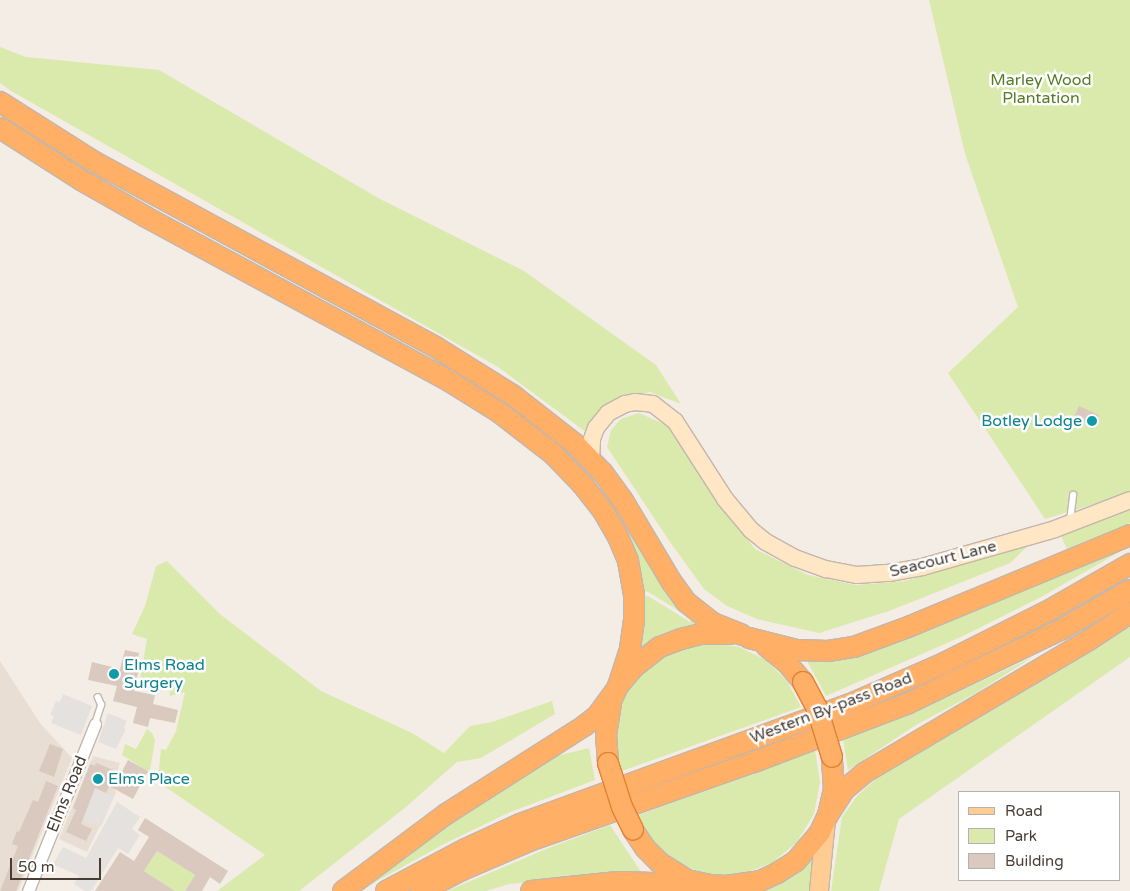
<!DOCTYPE html>
<html>
<head>
<meta charset="utf-8">
<style>
  body { margin:0 }
  #map { position:relative; width:1130px; height:891px; overflow:hidden; background:#f4ede6; font-family:"Varela Round",sans-serif }
  div>[style] { position:absolute }
  .residential>* { inset:0; background:#e8ded4 }
  .green>* { inset:0; background:#daeaad }
  .parking>* { inset:0; background:#e5e1df }
  .building>* { inset:0; background:#d9c9be }
  .roads { filter:drop-shadow(1px 0 #c3b6ab) drop-shadow(-1px 0 #c3b6ab) drop-shadow(0 1px #c3b6ab) drop-shadow(0 -1px #c3b6ab) }
  .lane>* { height:5.5px; margin:-2.75px; padding:0 2.75px; transform-origin:2.75px; border-radius:2.75px; background:#fff }
  .street>* { height:11px; margin:-5.5px; padding:0 5.5px; transform-origin:5.5px; border-radius:5.5px; background:#fff }
  .secondary>* { height:16px; margin:-8px; padding:0 8px; transform-origin:8px; border-radius:8px; background:#ffe6c5 }
  .primary>* { height:18px; margin:-9px; padding:0 9px; transform-origin:9px; border-radius:9px; background:#ffcc94 }
  .highway>* { height:20px; margin:-10px; padding:0 10px; transform-origin:10px; border-radius:10px; background:#ffaf66 }
  .bridges { filter:drop-shadow(1px 0 #e48031) drop-shadow(-1px 0 #e48031) drop-shadow(0 1px #e48031) drop-shadow(0 -1px #e48031) }
  .highway-bridge>* { height:20px; margin:-10px; padding:0 10px; transform-origin:10px; border-radius:10px; background:#ffaf66 }
  .dots>* { width:14px; height:14px; translate:-50% -50%; box-sizing:border-box; border:2px solid #fff; border-radius:50% }
  span { translate:-50% -50%; white-space:nowrap; text-align:center; line-height:1.15; -webkit-text-stroke:5px #fff; paint-order:stroke }
  .park-label { font-size:16px; color:#567b26 }
  .culture-label { font-size:16px; color:#0d838f }
  .right { translate:-100% -50%; text-align:right }
  .left { translate:0 -50%; text-align:left }
  .street-label { font-size:16px; color:#473d35 }
  .legend { position:absolute; left:958px; top:791px; width:162px; height:90px; box-sizing:border-box; background:#fff; border:1px solid #b5b1ae; margin:0; padding:6px 9px; list-style:none; font-size:15px; color:#473d35 }
  .legend li { display:flex; align-items:center; gap:10px; height:25px }
  .legend b { width:25px; border:1px solid #b5b1ae }
  .scale { position:absolute; left:10px; top:858px; width:91px; height:22px; box-sizing:border-box; border:2px solid #473d35; border-top:0; padding-left:6px; font-size:15px; line-height:18px; white-space:nowrap; color:#473d35; -webkit-text-stroke:4px #fff; paint-order:stroke }
</style>
</head>
<body>
<div id="map">
  <div class="residential">
    <i style="clip-path:polygon(0 661px,40px 723px,72px 758px,18px 891px,0 891px)"></i>
    <i style="clip-path:polygon(93px 756px,120px 763px,113px 785px,116px 793px,87px 852px,59px 839px)"></i>
  </div>
  <div class="green">
    <i style="clip-path:polygon(929px 0,1130px 0,1130px 493px,1045px 519px,948px 373px,1018px 307px,965px 154px)"></i>
    <i style="clip-path:polygon(0 47px,26px 57px,159px 70px,380px 199px,524px 271px,656px 365px,681px 404px,650px 392px,611px 404px,586px 432px,498px 367px,11px 91px,0 83px)"></i>
    <i style="clip-path:polygon(639px 413px,673px 428px,725px 510px,755px 549px,808px 575px,856px 585px,905px 581px,1030px 544px,1010px 563px,889px 611px,819px 633px,757px 619px,727px 606px,704px 589px,670px 542px,607px 447px,611px 430px,621px 419px)"></i>
    <i style="clip-path:polygon(1130px 506px,1130px 523px,1067px 549px,1060px 534px)"></i>
    <i style="clip-path:polygon(635px 529px,689px 611px,686px 615px,648px 592px,641px 590px,627px 534px)"></i>
    <i style="clip-path:polygon(1130px 546px,1043px 596px,963px 636px,826px 696px,807px 661px,825px 661px,867px 649px,1081px 561px)"></i>
    <i style="clip-path:polygon(167px 561px,221px 615px,321px 691px,412px 733px,444px 753px,470px 726px,492px 722px,552px 701px,555px 714px,481px 758px,457px 762px,406px 807px,299px 891px,217px 891px,265px 855px,161px 784px,158px 779px,161px 749px,166px 750px,176px 731px,185px 692px,170px 696px,169px 690px,139px 685px,147px 639px,132px 634px,145px 606px,156px 566px)"></i>
    <i style="clip-path:polygon(642px 596px,648px 596px,690px 622px,694px 616px,698px 624px,674px 631px,642px 647px,639px 646px)"></i>
    <i style="clip-path:polygon(1130px 624px,1130px 657px,899px 819px,879px 891px,831px 891px,842px 817px,857px 796px,890px 766px,1000px 706px)"></i>
    <i style="clip-path:polygon(710px 642px,739px 647px,766px 660px,787px 681px,801px 707px,622px 771px,615px 742px,619px 710px,633px 681px,654px 660px,681px 647px)"></i>
    <i style="clip-path:polygon(1033px 657px,976px 693px,916px 725px,848px 770px,843px 739px,908px 715px)"></i>
    <i style="clip-path:polygon(147px 729px,152px 733px,155px 740px,150px 770px,148px 771px,122px 755px,125px 744px,136px 749px)"></i>
    <i style="clip-path:polygon(589px 748px,595px 780px,508px 813px,444px 844px,359px 891px,430px 838px,548px 758px)"></i>
    <i style="clip-path:polygon(815px 750px,820px 782px,814px 814px,797px 842px,772px 863px,742px 874px,709px 875px,679px 864px,653px 844px,636px 816px)"></i>
    <i style="clip-path:polygon(610px 825px,641px 872px,509px 884px,486px 891px,447px 891px,551px 847px)"></i>
    <i style="clip-path:polygon(157px 851px,195px 875px,185px 891px,175px 891px,144px 871px)"></i>
    <i style="clip-path:polygon(808px 857px,812px 859px,809px 891px,743px 891px)"></i>
  </div>
  <div class="parking">
    <i style="clip-path:polygon(63px 694px,92px 706px,81px 735px,51px 723px,54px 716px,50px 715px,56px 701px,60px 702px)"></i>
    <i style="clip-path:polygon(108px 713px,127px 721px,124px 728px,126px 729px,116px 749px,98px 742px)"></i>
    <i style="clip-path:polygon(95px 788px,114px 796px,101px 827px,83px 820px)"></i>
    <i style="clip-path:polygon(117px 802px,140px 817px,132px 829px,140px 835px,128px 854px,118px 848px,91px 891px,85px 891px,74px 884px,79px 876px,53px 864px,63px 847px,86px 858px)"></i>
  </div>
  <div class="building">
    <i style="clip-path:polygon(1079px 406px,1099px 415px,1094px 427px,1074px 417px)"></i>
    <i style="clip-path:polygon(125px 650px,139px 653px,137px 663px,140px 664px,134px 691px,155px 695px,153px 704px,178px 710px,175px 723px,150px 718px,148px 727px,133px 723px,137px 707px,113px 701px,117px 686px,88px 680px,92px 662px,120px 669px)"></i>
    <i style="clip-path:polygon(50px 744px,63px 749px,54px 777px,39px 771px)"></i>
    <i style="clip-path:polygon(128px 760px,148px 771px,133px 799px,109px 786px,106px 793px,95px 788px,81px 824px,92px 829px,86px 841px,66px 832px,76px 810px,73px 808px,90px 764px,95px 766px,96px 763px,121px 773px)"></i>
    <i style="clip-path:polygon(46px 781px,58px 786px,16px 891px,0 891px,18px 846px,12px 844px,17px 831px,19px 832px,33px 800px,38px 802px)"></i>
    <i style="clip-path:polygon(145px 818px,228px 871px,220px 884px,210px 877px,202px 891px,185px 891px,195px 875px,157px 851px,144px 871px,175px 891px,95px 891px,120px 852px,134px 861px,149px 837px,138px 830px)"></i>
  </div>
  <div class="roads">
    <div class="lane">
      <i style="left:1070px;top:521px;width:26px;rotate:-83deg"></i>
      <i style="left:95px;top:724px;width:20px;rotate:-72deg"></i>
      <i style="left:101px;top:705px;width:8px;rotate:-113deg"></i>
    </div>
    <div class="street">
      <i style="left:28px;top:891px;width:180px;rotate:-68.1deg"></i>
    </div>
    <div class="secondary">
      <i style="left:591px;top:460px;width:21px;rotate:-87deg"></i>
      <i style="left:592px;top:439px;width:12px;rotate:-70deg"></i>
      <i style="left:596px;top:428px;width:19px;rotate:-51deg"></i>
      <i style="left:608px;top:413px;width:19px;rotate:-28deg"></i>
      <i style="left:625px;top:404px;width:10px;rotate:-11deg"></i>
      <i style="left:635px;top:402px;width:18px;rotate:6deg"></i>
      <i style="left:653px;top:404px;width:28px;rotate:38deg"></i>
      <i style="left:675px;top:421px;width:93px;rotate:57.3deg"></i>
      <i style="left:725px;top:499px;width:40px;rotate:50deg"></i>
      <i style="left:751px;top:530px;width:19px;rotate:39deg"></i>
      <i style="left:766px;top:542px;width:33px;rotate:29deg"></i>
      <i style="left:795px;top:558px;width:33px;rotate:20deg"></i>
      <i style="left:826px;top:569px;width:32px;rotate:11deg"></i>
      <i style="left:857px;top:575px;width:32px;rotate:-4deg"></i>
      <i style="left:889px;top:573px;width:34px;rotate:-10deg"></i>
      <i style="left:922px;top:567px;width:138px;rotate:-15.9deg"></i>
      <i style="left:1055px;top:529px;width:80px;rotate:-21.1deg"></i>
    </div>
    <div class="primary">
      <i style="left:819px;top:891px;width:71px;rotate:-84.4deg"></i>
    </div>
    <div class="highway">
      <i style="left:0;top:102px;width:110px;rotate:32.4deg"></i>
      <i style="left:93px;top:161px;width:388px;rotate:28.5deg"></i>
      <i style="left:434px;top:346px;width:94px;rotate:32deg"></i>
      <i style="left:514px;top:396px;width:76px;rotate:38.1deg"></i>
      <i style="left:574px;top:443px;width:42px;rotate:46deg"></i>
      <i style="left:603px;top:473px;width:32px;rotate:54deg"></i>
      <i style="left:622px;top:499px;width:96px;rotate:59.1deg"></i>
      <i style="left:671px;top:581px;width:26px;rotate:54deg"></i>
      <i style="left:686px;top:602px;width:34px;rotate:38deg"></i>
      <i style="left:713px;top:623px;width:31px;rotate:22deg"></i>
      <i style="left:0;top:128px;width:96px;rotate:32.7deg"></i>
      <i style="left:81px;top:180px;width:75px;rotate:29.6deg"></i>
      <i style="left:146px;top:217px;width:345px;rotate:28.4deg"></i>
      <i style="left:449px;top:381px;width:60px;rotate:32.1deg"></i>
      <i style="left:500px;top:413px;width:67px;rotate:37.7deg"></i>
      <i style="left:553px;top:454px;width:42px;rotate:46deg"></i>
      <i style="left:582px;top:484px;width:34px;rotate:52deg"></i>
      <i style="left:603px;top:511px;width:30px;rotate:60deg"></i>
      <i style="left:618px;top:537px;width:26px;rotate:67deg"></i>
      <i style="left:628px;top:561px;width:34px;rotate:80deg"></i>
      <i style="left:634px;top:594px;width:26px;rotate:90deg"></i>
      <i style="left:634px;top:620px;width:29px;rotate:98deg"></i>
      <i style="left:630px;top:649px;width:39px;rotate:108deg"></i>
      <i style="left:749px;top:638px;width:49px;rotate:14deg"></i>
      <i style="left:797px;top:650px;width:31px;rotate:2deg"></i>
      <i style="left:828px;top:651px;width:26px;rotate:-9deg"></i>
      <i style="left:854px;top:647px;width:58px;rotate:-20.3deg"></i>
      <i style="left:908px;top:627px;width:240px;rotate:-22.5deg"></i>
      <i style="left:766px;top:646px;width:27px;rotate:39deg"></i>
      <i style="left:787px;top:663px;width:25px;rotate:50deg"></i>
      <i style="left:608px;top:763px;width:28px;rotate:-94deg"></i>
      <i style="left:606px;top:735px;width:36px;rotate:-81deg"></i>
      <i style="left:612px;top:699px;width:14px;rotate:-65deg"></i>
      <i style="left:618px;top:686px;width:25px;rotate:-50deg"></i>
      <i style="left:634px;top:667px;width:33px;rotate:-38deg"></i>
      <i style="left:660px;top:647px;width:22px;rotate:-21deg"></i>
      <i style="left:681px;top:639px;width:21px;rotate:-14deg"></i>
      <i style="left:701px;top:634px;width:30px"></i>
      <i style="left:828px;top:815px;width:30px;rotate:-57deg"></i>
      <i style="left:844px;top:790px;width:26px;rotate:-40deg"></i>
      <i style="left:864px;top:773px;width:261px;rotate:-30.6deg"></i>
      <i style="left:1089px;top:640px;width:49px;rotate:-33.4deg"></i>
      <i style="left:633px;top:830px;width:22px;rotate:56deg"></i>
      <i style="left:645px;top:848px;width:21px;rotate:45deg"></i>
      <i style="left:660px;top:863px;width:32px;rotate:32deg"></i>
      <i style="left:687px;top:880px;width:25px;rotate:12deg"></i>
      <i style="left:711px;top:885px;width:15px;rotate:4deg"></i>
      <i style="left:726px;top:886px;width:34px;rotate:-8deg"></i>
      <i style="left:760px;top:881px;width:19px;rotate:-25deg"></i>
      <i style="left:777px;top:873px;width:22px;rotate:-32deg"></i>
      <i style="left:796px;top:861px;width:38px;rotate:-50deg"></i>
      <i style="left:820px;top:832px;width:19px;rotate:-65deg"></i>
      <i style="left:828px;top:815px;width:27px;rotate:-77deg"></i>
      <i style="left:834px;top:789px;width:32px;rotate:-94deg"></i>
      <i style="left:343px;top:891px;width:129px;rotate:-36.8deg"></i>
      <i style="left:446px;top:814px;width:164px;rotate:-32.5deg"></i>
      <i style="left:584px;top:726px;width:16px;rotate:-38deg"></i>
      <i style="left:597px;top:716px;width:32px;rotate:-54deg"></i>
      <i style="left:386px;top:891px;width:89px;rotate:-28deg"></i>
      <i style="left:465px;top:849px;width:60px;rotate:-24.4deg"></i>
      <i style="left:520px;top:824px;width:357px;rotate:-20deg"></i>
      <i style="left:855px;top:702px;width:95px;rotate:-23.6deg"></i>
      <i style="left:942px;top:664px;width:116px;rotate:-26.6deg"></i>
      <i style="left:1046px;top:612px;width:97px;rotate:-29.7deg"></i>
      <i style="left:421px;top:891px;width:46px;rotate:-27.1deg"></i>
      <i style="left:462px;top:870px;width:76px;rotate:-23.2deg"></i>
      <i style="left:532px;top:840px;width:235px;rotate:-19.4deg"></i>
      <i style="left:754px;top:762px;width:164px;rotate:-20.8deg"></i>
      <i style="left:907px;top:704px;width:172px;rotate:-25.8deg"></i>
      <i style="left:1062px;top:629px;width:78px;rotate:-29.8deg"></i>
      <i style="left:531px;top:891px;width:87px;rotate:-5.9deg"></i>
      <i style="left:618px;top:882px;width:73px;rotate:1.6deg"></i>
    </div>
  </div>
  <div class="bridges">
    <div class="highway-bridge">
      <i style="left:803px;top:682px;width:30px;rotate:62deg"></i>
      <i style="left:817px;top:708px;width:51px;rotate:73deg"></i>
      <i style="left:608px;top:763px;width:46px;rotate:72.3deg"></i>
      <i style="left:622px;top:807px;width:25px;rotate:64deg"></i>
    </div>
  </div>
  <div class="dots">
    <i style="left:1092px;top:421px;background:#0f9aa8"></i>
    <i style="left:114px;top:674px;background:#0f9aa8"></i>
    <i style="left:98px;top:779px;background:#0f9aa8"></i>
  </div>
  <div class="park-label">
    <span style="left:1041px;top:89px">Marley Wood<br>Plantation</span>
  </div>
  <div class="culture-label">
    <span class="right" style="left:1082px;top:421px">Botley Lodge</span>
    <span class="left" style="left:124px;top:674px">Elms Road<br>Surgery</span>
    <span class="left" style="left:108px;top:779px">Elms Place</span>
  </div>
  <div class="street-label">
    <span style="left:943px;top:559px;rotate:-14deg">Seacourt Lane</span>
    <span style="left:831px;top:708px;rotate:-21deg">Western By-pass Road</span>
    <span style="left:67px;top:794px;rotate:-68deg">Elms Road</span>
  </div>
  <ul class="legend">
  <li><b style="height:6px;background:#ffcc94"></b>Road</li>
  <li><b style="height:14px;background:#daeaad"></b>Park</li>
  <li><b style="height:14px;background:#d9c9be"></b>Building</li>
  </ul>
  <div class="scale">50 m</div>
</div>
</body>
</html>
